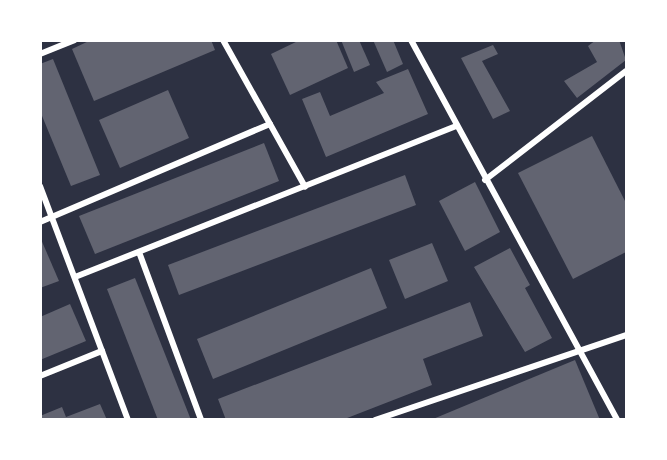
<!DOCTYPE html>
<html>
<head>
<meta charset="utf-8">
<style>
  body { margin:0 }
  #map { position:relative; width:667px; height:460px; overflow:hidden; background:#2d3142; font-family:Helvetica,sans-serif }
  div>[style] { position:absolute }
  .building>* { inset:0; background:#626471 }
  .minor>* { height:6px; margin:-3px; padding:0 3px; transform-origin:3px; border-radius:3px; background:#fff }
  span { translate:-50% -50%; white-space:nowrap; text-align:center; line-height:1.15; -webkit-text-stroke:4.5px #fff; paint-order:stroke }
  .frame { position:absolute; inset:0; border:42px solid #fff; pointer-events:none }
</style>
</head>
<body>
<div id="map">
  <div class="building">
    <i style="clip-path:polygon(91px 40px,211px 40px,215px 50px,94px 101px,72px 49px)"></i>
    <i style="clip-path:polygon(300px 40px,336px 40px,348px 68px,290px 95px,271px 54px)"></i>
    <i style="clip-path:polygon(341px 40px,359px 40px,370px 65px,354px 72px)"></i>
    <i style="clip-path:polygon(373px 40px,393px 40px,403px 64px,387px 72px)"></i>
    <i style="clip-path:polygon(596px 40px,619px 40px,626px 60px,577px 98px,564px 81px,597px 62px,588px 46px)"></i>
    <i style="clip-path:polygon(493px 45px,498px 54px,482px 61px,510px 111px,493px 119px,461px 58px)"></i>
    <i style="clip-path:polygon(53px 59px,100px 175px,71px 186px,40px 111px,40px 64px)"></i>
    <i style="clip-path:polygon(408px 69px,428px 114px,326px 157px,302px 99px,320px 92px,330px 116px,384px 93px,376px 82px)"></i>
    <i style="clip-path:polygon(168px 90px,189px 138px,120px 168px,99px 120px)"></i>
    <i style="clip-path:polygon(592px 136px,626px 203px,626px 252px,573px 279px,518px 173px)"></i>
    <i style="clip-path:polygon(264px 143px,279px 181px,95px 254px,79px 216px)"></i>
    <i style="clip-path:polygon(405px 175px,416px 205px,179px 295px,168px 265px)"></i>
    <i style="clip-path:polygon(475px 182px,500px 232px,465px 251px,439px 201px)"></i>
    <i style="clip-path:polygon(40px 237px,59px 281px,40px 288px)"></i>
    <i style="clip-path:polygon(432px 243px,448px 281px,405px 299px,389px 260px)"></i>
    <i style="clip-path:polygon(510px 248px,530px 285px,525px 288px,552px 338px,525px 352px,474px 267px)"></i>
    <i style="clip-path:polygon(371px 268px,387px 308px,213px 379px,197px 339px)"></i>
    <i style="clip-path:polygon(135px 278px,191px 420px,158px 420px,107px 289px)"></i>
    <i style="clip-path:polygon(470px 302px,483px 336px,423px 359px,432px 385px,342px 420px,226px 420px,218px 399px)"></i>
    <i style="clip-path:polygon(70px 304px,86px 341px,40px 360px,40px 317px)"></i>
    <i style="clip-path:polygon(575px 360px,600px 420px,433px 420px,433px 419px)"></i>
    <i style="clip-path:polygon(100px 404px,107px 420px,40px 420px,40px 416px,62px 407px,66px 417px)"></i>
  </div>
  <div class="minor">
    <i style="left:223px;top:40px;width:168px;rotate:60.8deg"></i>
    <i style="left:411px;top:40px;width:432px;rotate:61.5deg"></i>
    <i style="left:40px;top:54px;width:37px;rotate:-22deg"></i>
    <i style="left:485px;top:180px;width:178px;rotate:-37.7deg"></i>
    <i style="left:40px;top:186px;width:250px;rotate:69.4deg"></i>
    <i style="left:40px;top:222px;width:250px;rotate:-23.1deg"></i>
    <i style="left:139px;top:252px;width:179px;rotate:69.7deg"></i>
    <i style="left:75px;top:277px;width:410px;rotate:-21.6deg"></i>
    <i style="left:40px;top:376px;width:67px;rotate:-22deg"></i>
    <i style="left:375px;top:420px;width:265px;rotate:-18.7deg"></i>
  </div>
  <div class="frame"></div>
</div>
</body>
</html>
